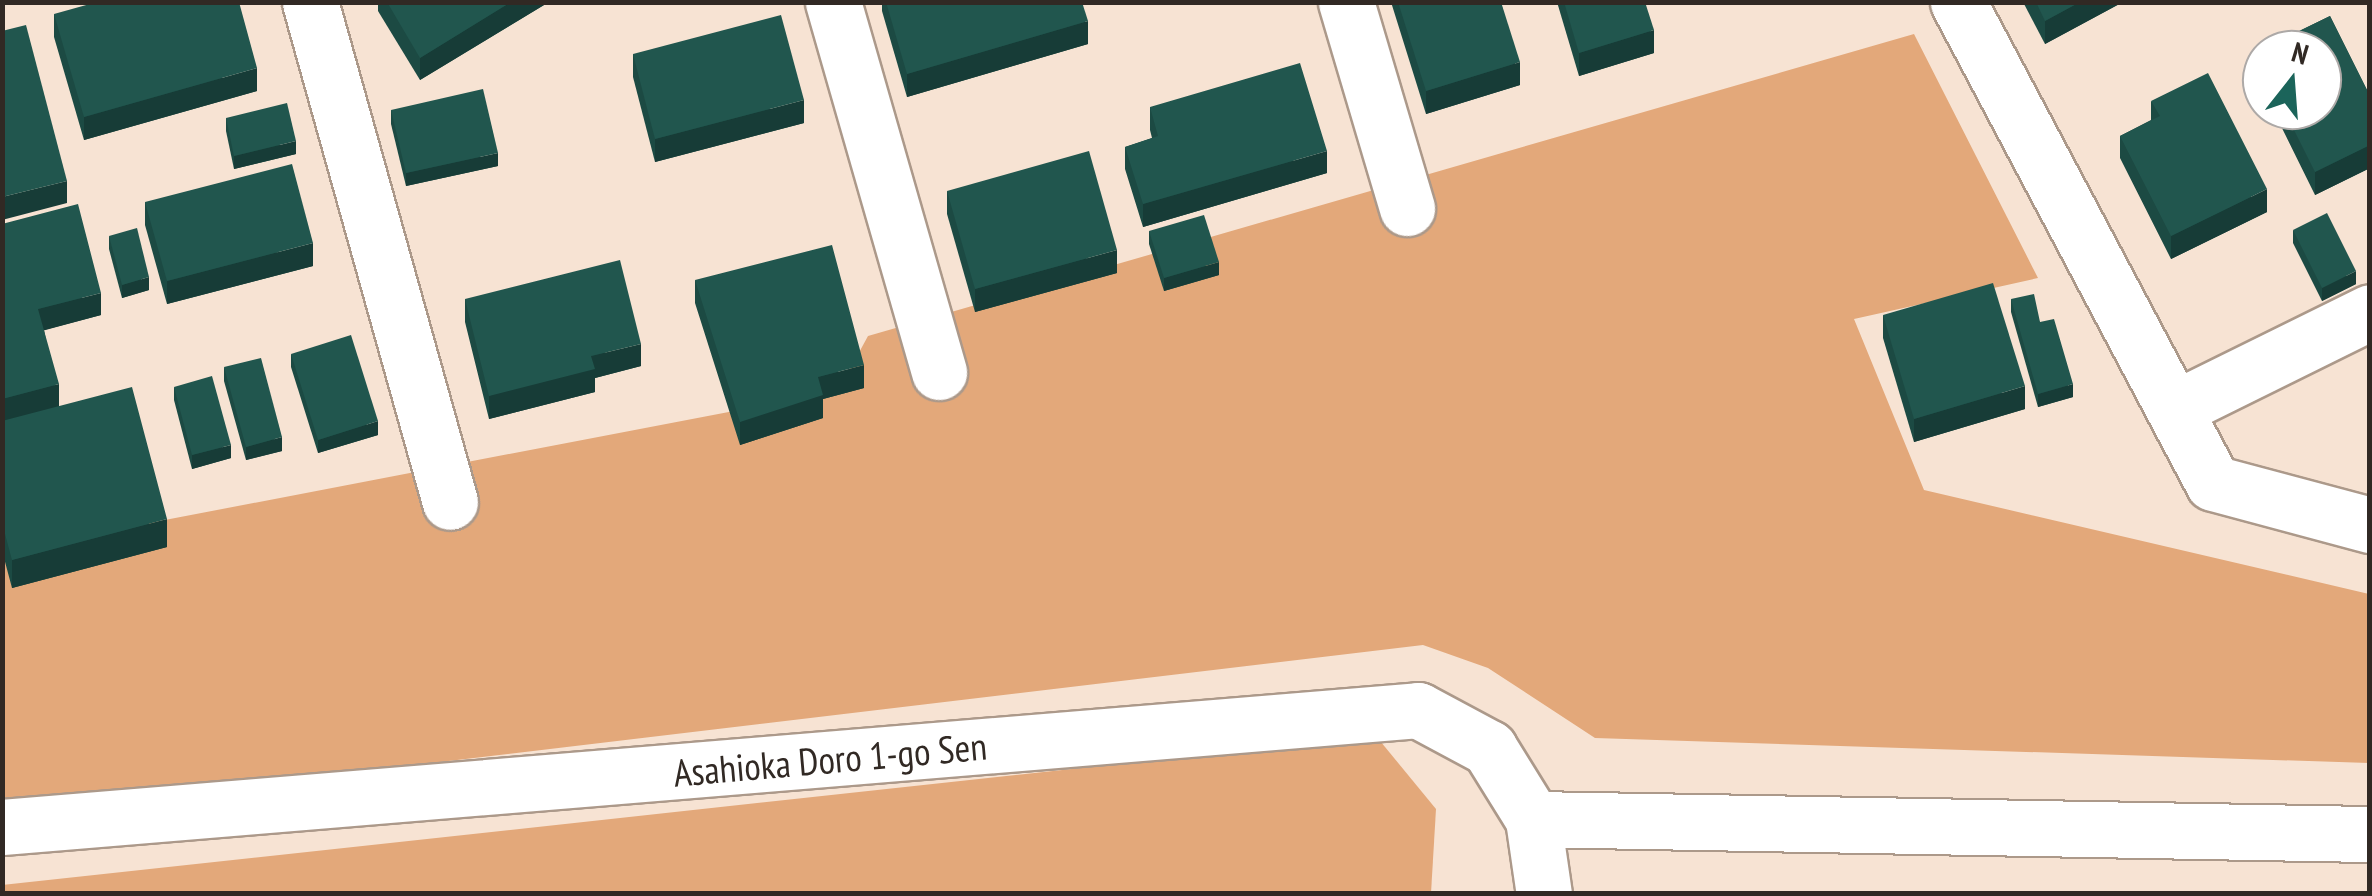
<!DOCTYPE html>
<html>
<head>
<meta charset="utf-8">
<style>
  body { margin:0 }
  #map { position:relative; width:2372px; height:896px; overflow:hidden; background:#f7e3d3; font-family:"PT Sans Narrow",sans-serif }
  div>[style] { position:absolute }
  .green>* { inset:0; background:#e3a87a }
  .roads { filter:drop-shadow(2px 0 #ac998a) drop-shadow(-2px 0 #ac998a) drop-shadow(0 2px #ac998a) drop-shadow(0 -2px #ac998a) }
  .minor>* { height:55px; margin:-27.5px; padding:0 27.5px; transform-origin:27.5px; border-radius:27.5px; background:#fff }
  .wall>* { inset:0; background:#1c4a43 }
  .shaded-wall>* { inset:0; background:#173c37 }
  .building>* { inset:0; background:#21564e }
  span { translate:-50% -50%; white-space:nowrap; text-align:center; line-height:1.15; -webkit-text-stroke:10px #fff; paint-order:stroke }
  .street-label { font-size:38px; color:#312924 }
  .frame { position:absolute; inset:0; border:5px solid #312924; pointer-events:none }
  .north { position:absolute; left:2242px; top:30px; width:100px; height:100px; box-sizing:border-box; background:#fff; border:2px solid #ada9a7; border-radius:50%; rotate:17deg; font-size:28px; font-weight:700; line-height:40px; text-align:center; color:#312924 }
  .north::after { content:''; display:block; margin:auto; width:35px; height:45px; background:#1b645a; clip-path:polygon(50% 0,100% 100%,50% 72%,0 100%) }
</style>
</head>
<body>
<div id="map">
  <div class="green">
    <i style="clip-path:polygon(1914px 34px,2038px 278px,1854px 319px,1924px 490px,2369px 594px,2369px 763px,1595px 738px,1488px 668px,1423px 645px,3px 814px,3px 551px,838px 391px,868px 336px)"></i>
    <i style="clip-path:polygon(1376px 736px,1436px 809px,1431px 893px,3px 894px,2px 885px)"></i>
  </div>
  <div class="roads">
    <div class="minor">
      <i style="left:310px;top:2px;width:519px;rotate:74.36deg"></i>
      <i style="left:833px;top:2px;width:385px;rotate:74deg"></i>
      <i style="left:1346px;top:2px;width:215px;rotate:73.5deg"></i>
      <i style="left:1958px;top:2px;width:544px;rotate:62.07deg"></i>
      <i style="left:2213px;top:483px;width:163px;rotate:15deg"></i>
      <i style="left:2176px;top:408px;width:216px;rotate:-26.3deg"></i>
      <i style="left:1533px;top:819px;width:837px;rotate:1.03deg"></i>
      <i style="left:2px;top:827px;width:1421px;rotate:-4.72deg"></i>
      <i style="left:1418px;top:710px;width:81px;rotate:28.2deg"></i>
      <i style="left:1489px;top:748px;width:84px;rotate:58.2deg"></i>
      <i style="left:1533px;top:819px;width:76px;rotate:81.7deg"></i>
    </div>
  </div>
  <div class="wall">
    <i style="clip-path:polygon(378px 2px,544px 2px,544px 5px,420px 80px,378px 11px)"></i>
    <i style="clip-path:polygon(882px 2px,1082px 2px,1088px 44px,907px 97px,882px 11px)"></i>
    <i style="clip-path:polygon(1391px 2px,1501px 2px,1520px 85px,1426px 114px)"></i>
    <i style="clip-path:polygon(1557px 2px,1645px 2px,1654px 53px,1579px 76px)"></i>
    <i style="clip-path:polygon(2023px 2px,2123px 2px,2045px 44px)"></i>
    <i style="clip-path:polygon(54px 14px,257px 91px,84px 140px,54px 37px)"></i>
    <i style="clip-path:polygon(2330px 16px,2370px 96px,2370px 168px,2315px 195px,2273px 110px,2322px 110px,2322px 50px,2262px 50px,2262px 88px,2256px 75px,2256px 52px)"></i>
    <i style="clip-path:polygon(633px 54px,804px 123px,655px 162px,633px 77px)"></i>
    <i style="clip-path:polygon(2151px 101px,2267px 212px,2171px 259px,2120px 158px,2120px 136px,2151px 120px)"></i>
    <i style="clip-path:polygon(1150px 107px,1327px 173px,1143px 227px,1125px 169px,1125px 147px,1152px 138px,1150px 130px)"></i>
    <i style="clip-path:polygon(391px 110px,498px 166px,406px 186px,391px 124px)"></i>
    <i style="clip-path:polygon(226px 118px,296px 154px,234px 169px,226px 131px)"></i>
    <i style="clip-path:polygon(947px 191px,1117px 273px,975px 312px,947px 214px)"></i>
    <i style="clip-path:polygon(145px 202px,313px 266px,167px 304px,145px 225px)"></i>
    <i style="clip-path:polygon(2px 224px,101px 315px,44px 330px,59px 407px,167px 547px,12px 588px,4px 558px,2px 559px)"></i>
    <i style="clip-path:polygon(2293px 230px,2356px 284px,2322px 301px,2293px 243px)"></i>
    <i style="clip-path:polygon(1149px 231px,1219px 275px,1164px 291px,1149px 244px)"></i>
    <i style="clip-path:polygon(109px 236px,149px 290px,122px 298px,109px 249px)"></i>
    <i style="clip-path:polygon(695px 280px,864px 388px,823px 399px,823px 418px,740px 445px,695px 303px)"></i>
    <i style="clip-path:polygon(465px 299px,641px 366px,595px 378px,595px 392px,489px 419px,465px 322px)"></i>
    <i style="clip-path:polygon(2011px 299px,2040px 322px,2073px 397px,2038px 407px,2011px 312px)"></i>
    <i style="clip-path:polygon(1883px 315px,2025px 409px,1914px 442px,1883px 338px)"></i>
    <i style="clip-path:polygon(291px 354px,378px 435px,318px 453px,291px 367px)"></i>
    <i style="clip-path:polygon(224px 367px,282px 451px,246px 460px,224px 381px)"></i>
    <i style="clip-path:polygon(174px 387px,231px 458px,192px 469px,174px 400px)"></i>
  </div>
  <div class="shaded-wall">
    <i style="clip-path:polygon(511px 2px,544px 2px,544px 5px,420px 80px,420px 58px)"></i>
    <i style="clip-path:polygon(2080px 2px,2123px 2px,2045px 44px,2045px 21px)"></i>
    <i style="clip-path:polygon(1088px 21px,1088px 44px,907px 97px,907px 74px)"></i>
    <i style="clip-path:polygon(1654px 30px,1654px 53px,1579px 76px,1579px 53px)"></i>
    <i style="clip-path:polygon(1520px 62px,1520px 85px,1426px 114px,1426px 91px)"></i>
    <i style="clip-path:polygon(257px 68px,257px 91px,84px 140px,84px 117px)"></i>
    <i style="clip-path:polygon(804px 100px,804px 123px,655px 162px,655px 139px)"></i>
    <i style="clip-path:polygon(296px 141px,296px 154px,234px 169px,234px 156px)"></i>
    <i style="clip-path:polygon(2370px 145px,2370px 168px,2315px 195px,2315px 172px)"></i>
    <i style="clip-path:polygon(1327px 151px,1327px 173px,1143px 227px,1143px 204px)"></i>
    <i style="clip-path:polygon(498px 153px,498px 166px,406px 186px,406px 173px)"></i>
    <i style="clip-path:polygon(67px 181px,67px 203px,2px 220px,2px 197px)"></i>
    <i style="clip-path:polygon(2267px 189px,2267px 212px,2171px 259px,2171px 236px)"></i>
    <i style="clip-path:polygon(313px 243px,313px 266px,167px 304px,167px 281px)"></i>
    <i style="clip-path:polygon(1117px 250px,1117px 273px,975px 312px,975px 289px)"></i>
    <i style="clip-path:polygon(1219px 262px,1219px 275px,1164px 291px,1164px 278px)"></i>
    <i style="clip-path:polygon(2356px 271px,2356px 284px,2322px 301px,2322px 288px)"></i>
    <i style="clip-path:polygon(149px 277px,149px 290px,122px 298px,122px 285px)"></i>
    <i style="clip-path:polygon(101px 293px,101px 315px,38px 332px,38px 309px)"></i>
    <i style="clip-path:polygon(641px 344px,641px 366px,595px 378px,595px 392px,489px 419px,489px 396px,591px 356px)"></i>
    <i style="clip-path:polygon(864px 365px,864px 388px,823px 399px,823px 418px,740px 445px,740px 422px,818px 377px)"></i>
    <i style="clip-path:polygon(59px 384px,59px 407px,2px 422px,2px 399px)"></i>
    <i style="clip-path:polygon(2073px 384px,2073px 397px,2038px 407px,2038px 394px)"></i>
    <i style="clip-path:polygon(2025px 386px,2025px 409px,1914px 442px,1914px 419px)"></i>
    <i style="clip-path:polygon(378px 421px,378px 435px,318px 453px,318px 440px)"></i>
    <i style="clip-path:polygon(282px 437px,282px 451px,246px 460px,246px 447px)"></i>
    <i style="clip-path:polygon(231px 445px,231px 458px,192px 469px,192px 455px)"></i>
    <i style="clip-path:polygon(167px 519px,167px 547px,12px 588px,12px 560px)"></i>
    <i style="clip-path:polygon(2px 530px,4px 530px,4px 558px,2px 559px)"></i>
  </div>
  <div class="building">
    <i style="clip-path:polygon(97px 2px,239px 2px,257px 68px,84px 117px,54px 14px)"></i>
    <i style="clip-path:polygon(387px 2px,511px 2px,420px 58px)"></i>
    <i style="clip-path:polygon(886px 2px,1082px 2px,1088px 21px,907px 74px)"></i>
    <i style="clip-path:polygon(1398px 2px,1501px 2px,1520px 62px,1426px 91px)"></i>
    <i style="clip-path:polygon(1564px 2px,1645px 2px,1654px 30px,1579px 53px)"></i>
    <i style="clip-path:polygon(2036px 2px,2080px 2px,2045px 21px)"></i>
    <i style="clip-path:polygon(781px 15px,804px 100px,655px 139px,633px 54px)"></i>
    <i style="clip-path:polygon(2330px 16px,2370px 96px,2370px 145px,2315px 172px,2284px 110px,2322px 110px,2322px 50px,2262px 50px,2262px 65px,2256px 52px)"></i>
    <i style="clip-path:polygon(26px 25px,67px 181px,2px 197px,2px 31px)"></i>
    <i style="clip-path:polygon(1300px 63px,1327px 151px,1143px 204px,1125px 147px,1158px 136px,1150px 107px)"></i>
    <i style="clip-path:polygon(2208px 73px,2267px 189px,2171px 236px,2120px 136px,2160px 116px,2151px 101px)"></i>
    <i style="clip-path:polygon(483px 89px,498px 153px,406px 173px,391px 110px)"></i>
    <i style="clip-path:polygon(287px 103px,296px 141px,234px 156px,226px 118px)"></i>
    <i style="clip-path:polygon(1089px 151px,1117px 250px,975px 289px,947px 191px)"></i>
    <i style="clip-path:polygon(292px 164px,313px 243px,167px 281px,145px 202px)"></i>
    <i style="clip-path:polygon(78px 204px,101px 293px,38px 309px,59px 384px,2px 399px,2px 224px)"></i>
    <i style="clip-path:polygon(2327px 213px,2356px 271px,2322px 288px,2293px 230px)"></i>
    <i style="clip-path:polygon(1204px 215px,1219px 262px,1164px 278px,1149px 231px)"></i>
    <i style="clip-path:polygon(137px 228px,149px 277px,122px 285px,109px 236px)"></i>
    <i style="clip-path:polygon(832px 245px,864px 365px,818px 377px,823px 395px,740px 422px,695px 280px)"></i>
    <i style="clip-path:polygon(620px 260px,641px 344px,591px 356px,595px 369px,489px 396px,465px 299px)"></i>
    <i style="clip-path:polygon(1993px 283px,2025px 386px,1914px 419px,1883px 315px)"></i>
    <i style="clip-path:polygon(2034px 294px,2040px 322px,2054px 319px,2073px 384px,2038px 394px,2011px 299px)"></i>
    <i style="clip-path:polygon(351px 335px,378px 421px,318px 440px,291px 354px)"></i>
    <i style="clip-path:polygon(261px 358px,282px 437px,246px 447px,224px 367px)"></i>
    <i style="clip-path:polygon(212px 376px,231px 445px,192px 455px,174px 387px)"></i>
    <i style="clip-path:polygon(132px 387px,167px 519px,12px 560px,4px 530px,2px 530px,2px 421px)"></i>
  </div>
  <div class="street-label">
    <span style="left:830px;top:759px;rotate:-5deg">Asahioka Doro 1-go Sen</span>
  </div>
  <div class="frame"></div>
  <div class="north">N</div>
</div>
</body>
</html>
